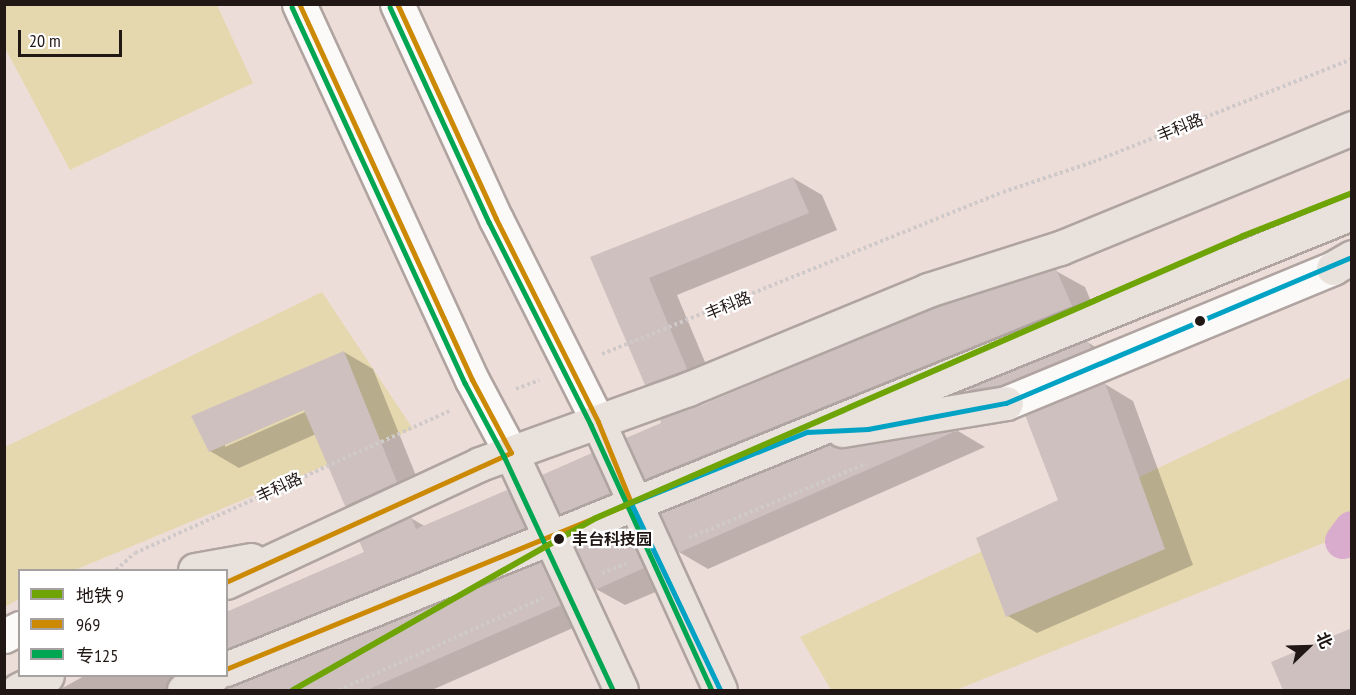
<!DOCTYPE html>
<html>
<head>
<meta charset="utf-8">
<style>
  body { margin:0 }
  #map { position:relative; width:1356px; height:695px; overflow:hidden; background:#edddd8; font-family:"PT Sans Narrow","Noto Sans SC",sans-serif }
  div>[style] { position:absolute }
  .green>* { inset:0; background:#e5d8af }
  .shadow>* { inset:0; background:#0003 }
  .canal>* { height:36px; margin:-18px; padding:0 18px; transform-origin:18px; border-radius:18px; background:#d9abcd }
  .building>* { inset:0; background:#cdc0bf }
  .path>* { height:4px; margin-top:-2px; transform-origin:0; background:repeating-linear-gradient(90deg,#cfcac9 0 3px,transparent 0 6px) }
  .roads { filter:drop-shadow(2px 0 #b0a4a0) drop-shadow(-2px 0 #b0a4a0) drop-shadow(0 2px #b0a4a0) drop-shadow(0 -2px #b0a4a0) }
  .minor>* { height:33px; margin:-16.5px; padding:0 16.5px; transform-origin:16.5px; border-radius:16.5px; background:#fcfaf9 }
  .major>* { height:33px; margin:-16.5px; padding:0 16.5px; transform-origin:16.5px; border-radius:16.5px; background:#e9e1db }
  .bus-1>* { height:4.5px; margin:-2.25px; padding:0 2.25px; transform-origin:2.25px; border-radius:2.25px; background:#cc8904 }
  .bus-2>* { height:4.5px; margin:-2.25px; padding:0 2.25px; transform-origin:2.25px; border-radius:2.25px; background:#00a651 }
  .bus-3>* { height:4.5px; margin:-2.25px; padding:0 2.25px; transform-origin:2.25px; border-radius:2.25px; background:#02a2c5 }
  .metro-1>* { height:6px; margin:-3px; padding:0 3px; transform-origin:3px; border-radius:3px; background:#6ea405 }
  .dots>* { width:16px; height:16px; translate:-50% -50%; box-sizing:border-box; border:3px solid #fff; border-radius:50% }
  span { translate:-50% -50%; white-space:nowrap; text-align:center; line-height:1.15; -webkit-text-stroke:4.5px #fff; paint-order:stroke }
  .street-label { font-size:16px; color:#211714 }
  .stop-label { font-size:16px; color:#211714; font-weight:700 }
  .left { translate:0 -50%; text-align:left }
  .frame { position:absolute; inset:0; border:6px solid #211714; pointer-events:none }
  .legend { position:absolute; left:18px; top:569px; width:210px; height:108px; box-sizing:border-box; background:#fff; border:2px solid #a6a2a1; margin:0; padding:8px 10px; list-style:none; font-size:18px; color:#211714 }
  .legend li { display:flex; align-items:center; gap:12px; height:30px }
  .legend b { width:30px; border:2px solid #a6a2a1 }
  .north { position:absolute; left:1278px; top:617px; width:60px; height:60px; -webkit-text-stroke:4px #fff; paint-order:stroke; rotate:67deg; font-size:16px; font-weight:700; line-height:24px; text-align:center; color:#211714 }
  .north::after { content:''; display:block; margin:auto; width:21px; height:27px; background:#211714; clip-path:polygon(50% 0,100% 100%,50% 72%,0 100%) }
  .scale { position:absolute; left:18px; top:30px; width:104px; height:27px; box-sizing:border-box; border:3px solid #211714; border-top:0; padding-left:8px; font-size:18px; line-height:21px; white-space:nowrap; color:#211714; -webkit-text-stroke:4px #fff; paint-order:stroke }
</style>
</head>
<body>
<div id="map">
  <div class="green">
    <i style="clip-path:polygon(4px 5px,217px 5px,253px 83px,70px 170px,5px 48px)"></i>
    <i style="clip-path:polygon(322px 292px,413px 429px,75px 570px,20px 570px,19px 599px,5px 607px,5px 447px)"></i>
    <i style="clip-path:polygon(1351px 377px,1351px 532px,956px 690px,831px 690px,800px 637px)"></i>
  </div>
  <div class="shadow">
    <i style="clip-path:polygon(793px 178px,822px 195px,837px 230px,677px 295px,715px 386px,675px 400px,646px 384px,592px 258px)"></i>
    <i style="clip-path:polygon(1056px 271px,1085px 287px,1100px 323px,675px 495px,646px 478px,702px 407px)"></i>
    <i style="clip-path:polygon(1087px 342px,1116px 359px,992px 407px,965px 392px)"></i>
    <i style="clip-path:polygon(evenodd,344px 352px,373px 369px,425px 498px,375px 522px,346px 505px,316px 434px,239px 468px,210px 451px,344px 352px,310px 406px,312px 409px,225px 447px,225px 443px,310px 406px)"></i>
    <i style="clip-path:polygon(1105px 384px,1133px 401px,1193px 565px,1037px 633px,1008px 616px,1060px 500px)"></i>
    <i style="clip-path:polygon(958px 431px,985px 447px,708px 569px,679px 552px,845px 450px)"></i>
    <i style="clip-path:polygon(592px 455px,620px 472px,638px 510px,590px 529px,561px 513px)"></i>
    <i style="clip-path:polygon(507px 492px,536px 508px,553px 544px,206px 690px,59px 690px,84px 676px,226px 676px,226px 614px,366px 553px,411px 518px,426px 527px)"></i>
    <i style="clip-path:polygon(625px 529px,654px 546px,672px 585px,625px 605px,596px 589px)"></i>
    <i style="clip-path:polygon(541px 563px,570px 580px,589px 621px,432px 690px,225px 690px)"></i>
    <i style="clip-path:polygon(1352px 630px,1352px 690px,1284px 690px,1273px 663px)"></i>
  </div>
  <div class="canal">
    <i style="left:1343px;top:541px;width:15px;rotate:-53deg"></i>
  </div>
  <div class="building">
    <i style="clip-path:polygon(793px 177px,809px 213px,649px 278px,687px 369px,645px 385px,590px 257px)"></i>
    <i style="clip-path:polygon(1056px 269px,1072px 306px,645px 479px,626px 438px,661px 423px,660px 419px,702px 405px,934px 308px)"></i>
    <i style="clip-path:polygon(1087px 340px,1091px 348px,1001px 385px,962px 391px)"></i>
    <i style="clip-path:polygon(344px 351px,397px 482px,345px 506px,304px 410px,209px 452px,191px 416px)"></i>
    <i style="clip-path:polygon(1105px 383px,1165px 549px,1006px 617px,976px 538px,1058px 500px,1025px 415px)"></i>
    <i style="clip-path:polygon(958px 430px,678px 553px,660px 513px,831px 444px,845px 448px)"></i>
    <i style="clip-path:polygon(592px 453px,610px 493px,560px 514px,542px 475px)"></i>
    <i style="clip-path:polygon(507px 490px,525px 528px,226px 649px,226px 612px,364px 552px,359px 541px,411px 517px,416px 529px)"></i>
    <i style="clip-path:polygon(625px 527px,644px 568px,595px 590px,576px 548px)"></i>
    <i style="clip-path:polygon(541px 562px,561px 605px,367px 690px,226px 690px)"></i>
    <i style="clip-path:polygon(1352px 628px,1352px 690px,1283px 690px,1271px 662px)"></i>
  </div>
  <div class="path">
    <i style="left:602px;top:354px;width:432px;rotate:-22deg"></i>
    <i style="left:1003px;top:192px;width:95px;rotate:-18.4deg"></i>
    <i style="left:1093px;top:162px;width:279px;rotate:-21.7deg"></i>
    <i style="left:516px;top:389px;width:25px;rotate:-21deg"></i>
    <i style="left:689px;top:538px;width:193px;rotate:-22.8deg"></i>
    <i style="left:116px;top:570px;width:25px;rotate:-42deg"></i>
    <i style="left:135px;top:553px;width:345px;rotate:-24.3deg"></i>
    <i style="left:602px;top:573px;width:26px;rotate:-21deg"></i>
    <i style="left:339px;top:690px;width:224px;rotate:-24.3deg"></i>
  </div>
  <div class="roads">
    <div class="minor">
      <i style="left:299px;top:4px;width:414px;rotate:65.3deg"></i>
      <i style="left:472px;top:380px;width:83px;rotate:61.9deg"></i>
      <i style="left:397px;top:4px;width:237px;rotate:65.3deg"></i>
      <i style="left:496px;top:219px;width:227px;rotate:63.3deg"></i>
      <i style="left:1006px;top:403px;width:354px;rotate:-22.4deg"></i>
      <i style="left:4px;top:636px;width:18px;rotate:-27deg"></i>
    </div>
    <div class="major">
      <i style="left:1333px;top:268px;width:22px;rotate:-30deg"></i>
      <i style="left:598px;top:422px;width:294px;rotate:65.5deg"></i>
      <i style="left:842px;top:430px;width:166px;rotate:-9.3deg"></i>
      <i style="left:511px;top:453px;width:261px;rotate:65.1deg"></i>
      <i style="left:195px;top:570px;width:57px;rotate:-10.1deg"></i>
      <i style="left:226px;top:582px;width:280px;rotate:-24.9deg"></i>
      <i style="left:480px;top:464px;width:221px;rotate:-19.8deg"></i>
      <i style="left:688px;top:389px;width:260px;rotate:-22.4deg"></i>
      <i style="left:928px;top:290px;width:139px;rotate:-17.7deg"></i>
      <i style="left:1060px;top:248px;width:316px;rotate:-22.3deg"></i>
      <i style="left:226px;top:669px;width:1215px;rotate:-22.05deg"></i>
      <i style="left:18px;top:690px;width:32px;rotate:-26deg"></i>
      <i style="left:184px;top:690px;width:32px;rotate:-26deg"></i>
    </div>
  </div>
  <div class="bus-1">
    <i style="left:226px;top:582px;width:313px;rotate:-24.4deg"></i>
    <i style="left:511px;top:453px;width:83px;rotate:-118.1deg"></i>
    <i style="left:472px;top:380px;width:414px;rotate:-114.7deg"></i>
    <i style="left:226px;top:669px;width:438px;rotate:-22.3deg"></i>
    <i style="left:631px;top:503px;width:87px;rotate:-112.2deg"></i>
    <i style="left:598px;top:422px;width:227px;rotate:-116.7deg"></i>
    <i style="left:496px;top:219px;width:237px;rotate:-114.7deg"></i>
  </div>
  <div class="bus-2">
    <i style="left:292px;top:7px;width:414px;rotate:65.3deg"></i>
    <i style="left:465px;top:383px;width:83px;rotate:61.9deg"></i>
    <i style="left:504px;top:456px;width:258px;rotate:65deg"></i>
    <i style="left:390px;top:7px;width:237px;rotate:65.3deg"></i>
    <i style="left:489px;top:222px;width:227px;rotate:63.3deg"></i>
    <i style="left:591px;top:425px;width:291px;rotate:65.5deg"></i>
  </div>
  <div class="bus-3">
    <i style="left:720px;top:690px;width:207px;rotate:-115.5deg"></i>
    <i style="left:631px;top:503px;width:190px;rotate:-22deg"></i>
    <i style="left:807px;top:432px;width:61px;rotate:-2.8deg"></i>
    <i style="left:868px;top:429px;width:140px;rotate:-10.7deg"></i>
    <i style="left:1006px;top:403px;width:376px;rotate:-22.9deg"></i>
  </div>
  <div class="metro-1">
    <i style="left:293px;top:690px;width:348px;rotate:-29.6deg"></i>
    <i style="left:596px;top:518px;width:706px;rotate:-23.55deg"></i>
    <i style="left:1243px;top:236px;width:117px;rotate:-21.5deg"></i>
  </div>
  <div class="dots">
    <i style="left:1200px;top:321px;background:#211714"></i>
    <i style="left:559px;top:539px;background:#211714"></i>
  </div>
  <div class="street-label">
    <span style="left:1180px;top:127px;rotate:-22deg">丰科路</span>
    <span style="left:728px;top:305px;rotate:-22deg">丰科路</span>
    <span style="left:279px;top:487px;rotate:-25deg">丰科路</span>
  </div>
  <div class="stop-label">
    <span class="left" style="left:572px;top:539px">丰台科技园</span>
  </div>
  <div class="frame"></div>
  <ul class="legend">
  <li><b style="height:8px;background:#6ea405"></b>地铁 9</li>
  <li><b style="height:8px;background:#cc8904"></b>969</li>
  <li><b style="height:8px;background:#00a651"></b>专125</li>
  </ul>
  <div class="north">北</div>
  <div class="scale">20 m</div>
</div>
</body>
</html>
